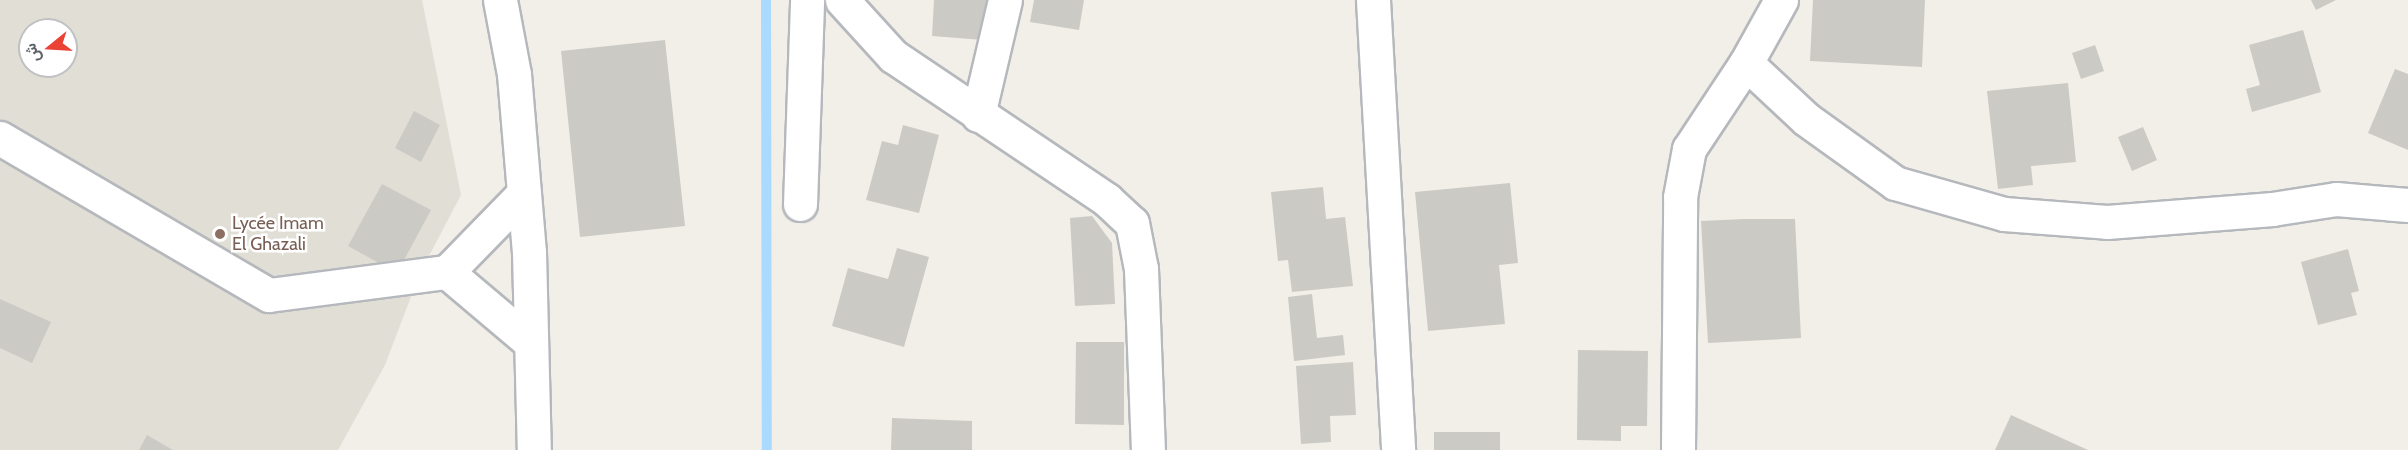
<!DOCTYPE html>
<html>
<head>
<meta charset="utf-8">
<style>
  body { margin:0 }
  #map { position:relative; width:2408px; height:450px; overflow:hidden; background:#f1efe8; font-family:Cabin,Vazirmatn,sans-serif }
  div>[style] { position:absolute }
  .education>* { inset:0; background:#e1ded6 }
  .stream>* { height:10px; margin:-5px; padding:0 5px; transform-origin:5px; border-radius:5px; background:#aadaff }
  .building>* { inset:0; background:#cccac5 }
  .roads { filter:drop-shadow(2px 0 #b5b8bc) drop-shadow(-2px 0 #b5b8bc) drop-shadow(0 2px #b5b8bc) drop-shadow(0 -2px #b5b8bc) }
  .minor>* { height:33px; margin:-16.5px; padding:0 16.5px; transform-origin:16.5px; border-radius:16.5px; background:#fff }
  .dots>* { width:16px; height:16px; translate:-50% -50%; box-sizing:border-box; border:3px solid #fff; border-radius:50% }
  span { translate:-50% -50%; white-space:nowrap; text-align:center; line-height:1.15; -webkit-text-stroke:5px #fff; paint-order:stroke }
  .education-label { font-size:18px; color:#785e54 }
  .left { translate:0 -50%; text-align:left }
  .north { position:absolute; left:18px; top:18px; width:60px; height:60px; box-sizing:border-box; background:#fff; border:2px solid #bfc1c3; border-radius:50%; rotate:252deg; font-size:16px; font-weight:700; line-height:24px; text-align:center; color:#5f6368 }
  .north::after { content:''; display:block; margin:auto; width:21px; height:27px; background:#ea4335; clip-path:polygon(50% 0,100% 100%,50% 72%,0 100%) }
</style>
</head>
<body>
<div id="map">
  <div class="education">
    <i style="clip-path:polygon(evenodd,0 0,422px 0,461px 195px,420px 273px,385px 365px,338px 450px,0 450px,0 0,30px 30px,66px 30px,66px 66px,30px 66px,30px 30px)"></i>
  </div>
  <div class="stream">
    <i style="left:766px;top:0;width:450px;rotate:89.9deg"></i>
  </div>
  <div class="building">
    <i style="clip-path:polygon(934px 0,986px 0,983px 40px,932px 36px)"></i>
    <i style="clip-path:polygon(1034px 0,1084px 0,1079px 30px,1030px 22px)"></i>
    <i style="clip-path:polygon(1813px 0,1925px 0,1922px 67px,1810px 61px)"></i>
    <i style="clip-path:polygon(2311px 0,2336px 0,2316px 10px)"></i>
    <i style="clip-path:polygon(2303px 30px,2321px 92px,2252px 112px,2246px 89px,2260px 85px,2249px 45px)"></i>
    <i style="clip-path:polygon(665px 40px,685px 226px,580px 237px,561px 51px)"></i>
    <i style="clip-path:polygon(2095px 45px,2104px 71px,2081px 79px,2072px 53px)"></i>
    <i style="clip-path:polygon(2395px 69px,2408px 74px,2408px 150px,2368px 133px)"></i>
    <i style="clip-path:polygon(2068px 83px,2076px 162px,2031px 166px,2033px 185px,1998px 189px,1987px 91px)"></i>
    <i style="clip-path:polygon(414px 111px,440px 125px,421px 162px,395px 148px)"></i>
    <i style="clip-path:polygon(903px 125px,939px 135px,919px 213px,866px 200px,882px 141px,898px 145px)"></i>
    <i style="clip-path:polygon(2143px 127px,2157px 160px,2132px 171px,2118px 137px)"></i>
    <i style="clip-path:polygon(1510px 183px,1518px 263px,1499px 265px,1505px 324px,1428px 331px,1415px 192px)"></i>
    <i style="clip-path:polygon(382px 184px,431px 210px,397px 273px,348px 246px)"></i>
    <i style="clip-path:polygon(1323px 187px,1326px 219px,1345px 217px,1353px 286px,1292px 292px,1288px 260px,1278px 261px,1271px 192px)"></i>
    <i style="clip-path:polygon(1092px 216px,1112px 243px,1115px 304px,1075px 306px,1070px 218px)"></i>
    <i style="clip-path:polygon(1744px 219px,1795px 219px,1801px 338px,1708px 343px,1701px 221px)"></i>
    <i style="clip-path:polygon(897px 248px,929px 257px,904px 347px,832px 326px,848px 268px,888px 279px)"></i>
    <i style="clip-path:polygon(2348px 249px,2359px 291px,2351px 293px,2357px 315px,2318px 325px,2301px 262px)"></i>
    <i style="clip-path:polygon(1312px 294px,1317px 338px,1343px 335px,1345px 355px,1294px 361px,1288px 297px)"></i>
    <i style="clip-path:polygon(0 299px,51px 322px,32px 363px,0 348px)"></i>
    <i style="clip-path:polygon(1076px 342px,1124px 342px,1124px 425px,1075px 424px)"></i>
    <i style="clip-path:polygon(1578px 350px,1648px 351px,1647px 426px,1621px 426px,1621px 441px,1577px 440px)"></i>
    <i style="clip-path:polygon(1353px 362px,1356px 415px,1330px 416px,1331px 442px,1301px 444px,1296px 366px)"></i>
    <i style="clip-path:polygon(2011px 415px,2088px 450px,1995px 450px)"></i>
    <i style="clip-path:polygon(892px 418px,972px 421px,972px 450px,891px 450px)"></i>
    <i style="clip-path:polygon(1434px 432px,1500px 432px,1500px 450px,1434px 450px)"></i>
    <i style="clip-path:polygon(147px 435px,173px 450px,139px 450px)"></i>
  </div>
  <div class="roads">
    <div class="minor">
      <i style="left:500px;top:0;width:75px;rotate:79.3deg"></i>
      <i style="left:514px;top:74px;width:179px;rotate:85.2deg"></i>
      <i style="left:529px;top:252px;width:198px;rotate:88.6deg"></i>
      <i style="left:842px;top:0;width:76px;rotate:47.7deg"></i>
      <i style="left:893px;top:56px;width:258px;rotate:33.9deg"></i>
      <i style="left:1107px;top:200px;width:34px;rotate:43deg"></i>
      <i style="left:1132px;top:223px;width:47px;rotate:78.9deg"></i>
      <i style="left:1141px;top:269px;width:181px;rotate:87.8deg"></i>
      <i style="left:1373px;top:0;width:451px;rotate:86.8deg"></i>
      <i style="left:1746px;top:63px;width:82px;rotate:43deg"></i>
      <i style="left:1806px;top:119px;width:110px;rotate:35.7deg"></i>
      <i style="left:1895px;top:183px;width:113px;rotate:15.9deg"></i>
      <i style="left:2004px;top:214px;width:103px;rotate:4.4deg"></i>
      <i style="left:2107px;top:222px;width:166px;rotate:-4.5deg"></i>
      <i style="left:2272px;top:209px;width:65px;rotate:-8.9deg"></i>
      <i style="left:2336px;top:199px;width:72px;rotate:4.8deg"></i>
      <i style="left:978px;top:115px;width:118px;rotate:-76.8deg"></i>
      <i style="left:0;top:138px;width:311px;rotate:30.3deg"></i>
      <i style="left:269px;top:295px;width:179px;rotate:-7.4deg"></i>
      <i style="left:447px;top:272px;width:110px;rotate:40.2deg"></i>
      <i style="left:800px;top:204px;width:204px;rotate:-88deg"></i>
      <i style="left:447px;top:272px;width:110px;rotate:-45.7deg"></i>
      <i style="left:1678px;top:450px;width:253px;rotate:-89.5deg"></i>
      <i style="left:1680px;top:197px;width:49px;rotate:-79.4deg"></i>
      <i style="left:1689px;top:149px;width:103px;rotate:-56.5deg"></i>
      <i style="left:1746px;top:63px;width:72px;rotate:-60.9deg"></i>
    </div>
  </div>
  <div class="dots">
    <i style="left:220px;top:234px;background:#8d6e63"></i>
  </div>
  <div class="education-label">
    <span class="left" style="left:232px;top:234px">Lycée Imam<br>El Ghazali</span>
  </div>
  <div class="north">ش</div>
</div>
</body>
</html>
